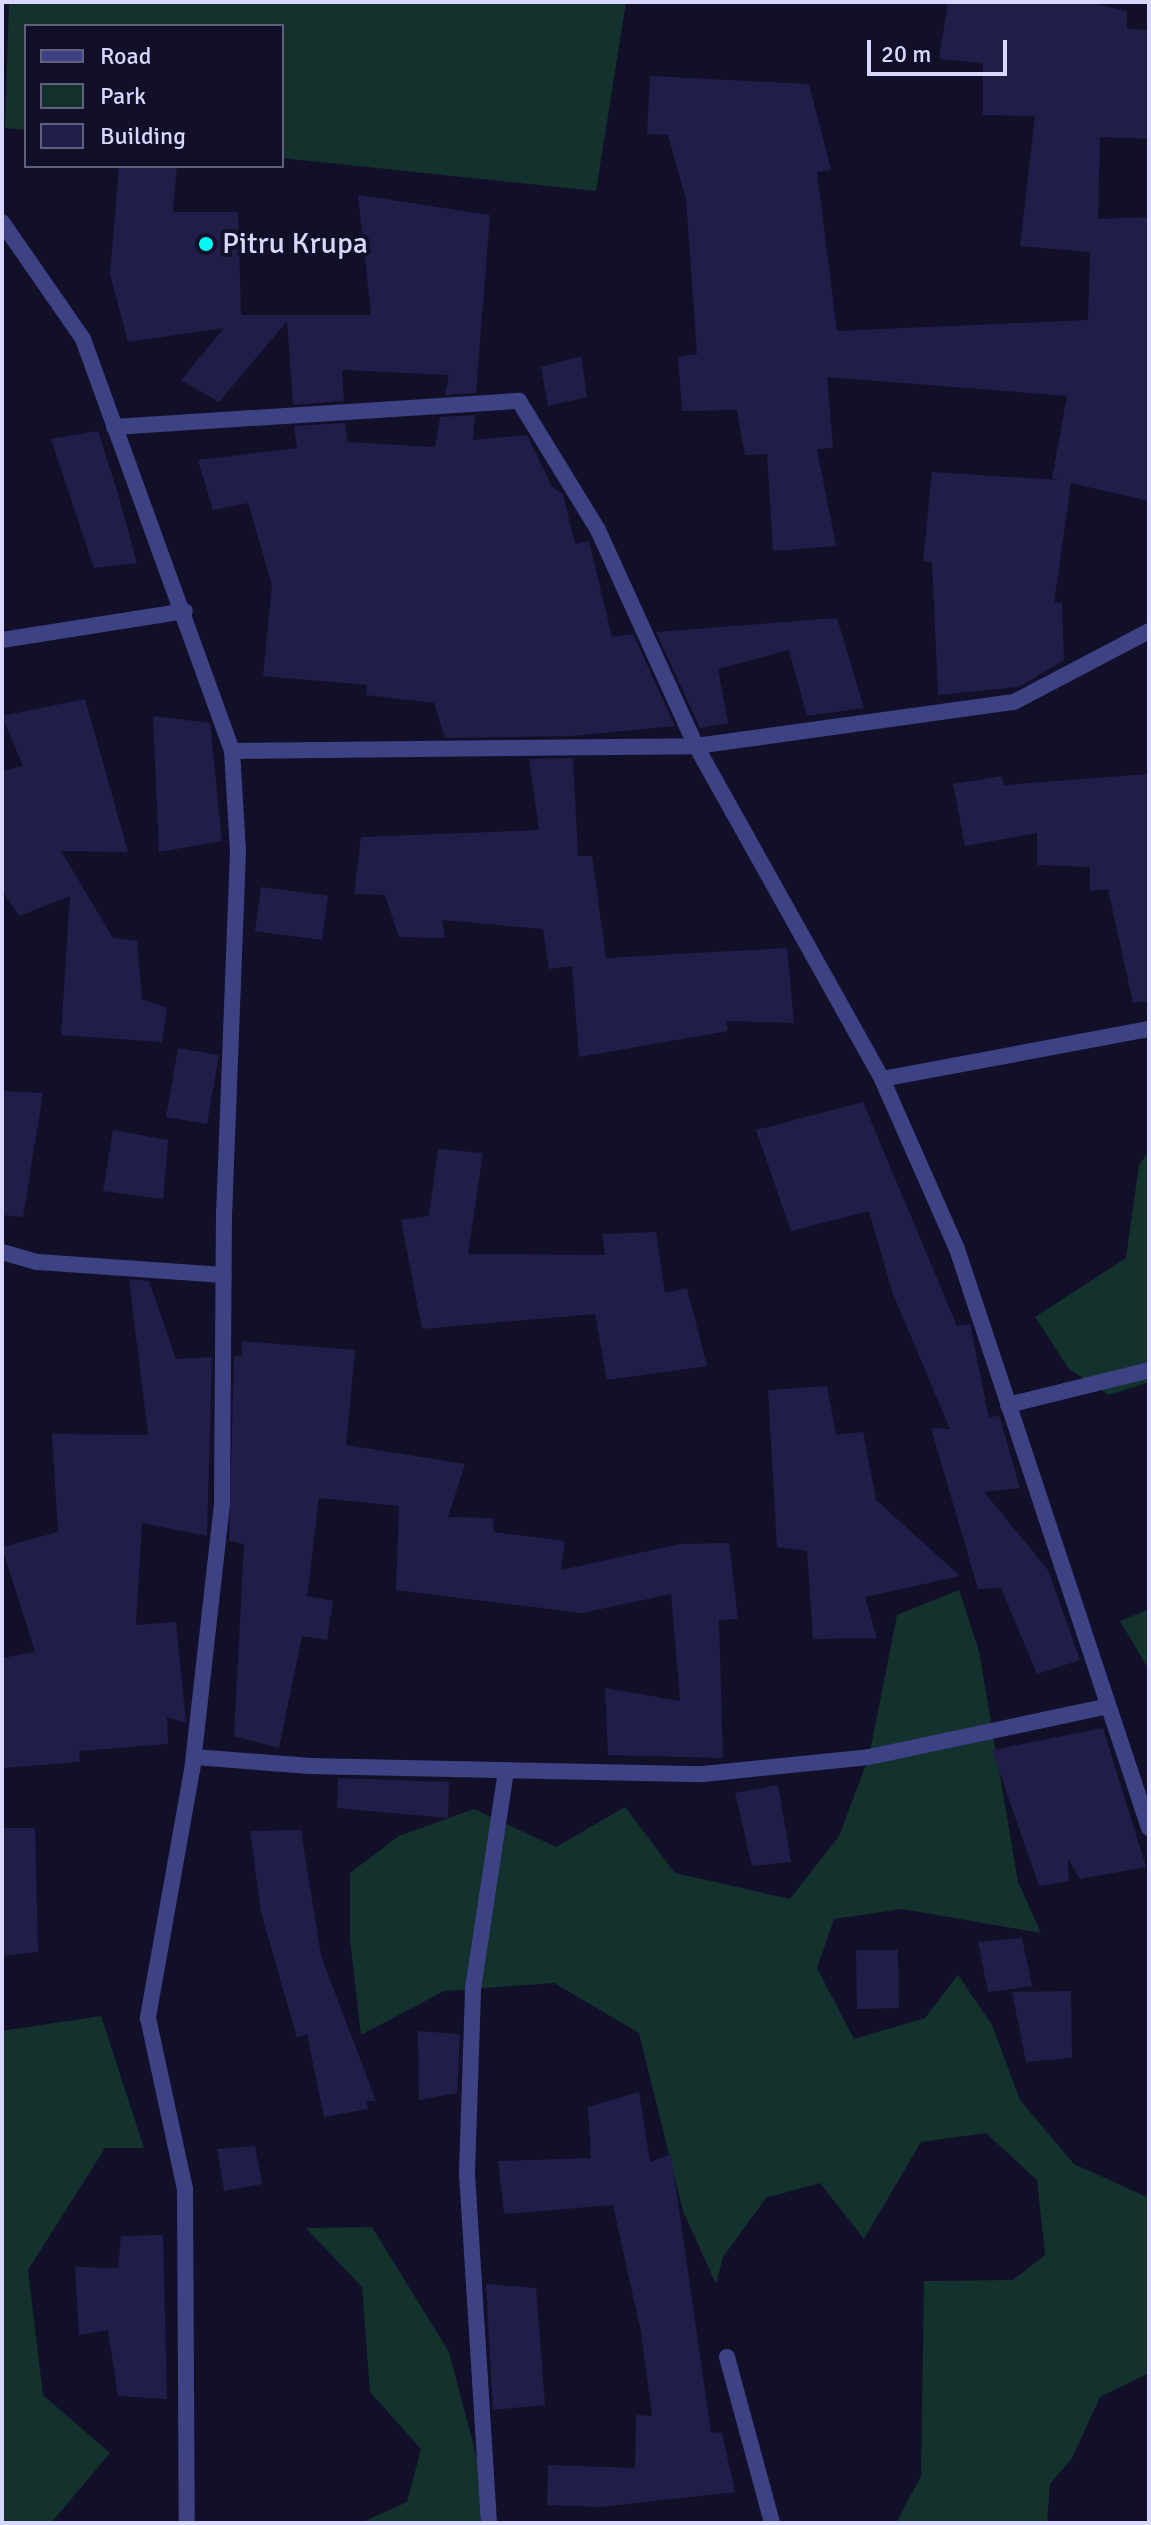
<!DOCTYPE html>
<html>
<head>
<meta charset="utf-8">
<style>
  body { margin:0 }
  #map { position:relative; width:1151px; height:2525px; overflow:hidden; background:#121028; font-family:Signika,sans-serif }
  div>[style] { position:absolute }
  .green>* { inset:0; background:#13312d }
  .building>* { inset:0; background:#201d48 }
  .minor>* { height:16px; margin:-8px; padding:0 8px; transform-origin:8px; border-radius:8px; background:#3d4285 }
  .dots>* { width:22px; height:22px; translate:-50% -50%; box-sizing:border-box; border:4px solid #121028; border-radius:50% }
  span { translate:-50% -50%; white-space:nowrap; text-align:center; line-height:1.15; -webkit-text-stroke:8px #121028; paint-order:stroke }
  .poi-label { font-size:30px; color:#d8d8fe }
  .left { translate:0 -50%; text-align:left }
  .frame { position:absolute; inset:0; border:4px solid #d8d8fe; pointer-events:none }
  .legend { position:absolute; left:24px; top:24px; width:260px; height:144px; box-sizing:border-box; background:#121028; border:2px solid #61607e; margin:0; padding:10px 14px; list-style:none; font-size:24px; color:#d8d8fe }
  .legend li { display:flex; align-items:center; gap:16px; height:40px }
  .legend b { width:40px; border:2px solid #61607e }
  .scale { position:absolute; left:867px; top:40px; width:140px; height:36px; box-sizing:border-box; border:4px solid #d8d8fe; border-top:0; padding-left:10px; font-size:24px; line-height:28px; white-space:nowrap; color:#d8d8fe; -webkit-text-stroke:6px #121028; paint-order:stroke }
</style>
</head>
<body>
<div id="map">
  <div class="green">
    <i style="clip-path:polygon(9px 2px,626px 2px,596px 191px,282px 158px,282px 26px,26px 26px,26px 130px,5px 128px)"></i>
    <i style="clip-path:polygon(1149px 1151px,1149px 1382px,1109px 1395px,1069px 1369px,1035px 1317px,1126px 1258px,1139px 1165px)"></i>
    <i style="clip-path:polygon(959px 1590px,979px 1651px,1018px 1882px,1041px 1933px,902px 1909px,834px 1919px,817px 1968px,854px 2039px,925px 2018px,958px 1975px,992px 2025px,1020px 2100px,1074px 2164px,1149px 2198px,1149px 2373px,1100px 2397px,1072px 2458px,1050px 2484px,1047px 2523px,896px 2523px,921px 2476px,924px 2281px,1013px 2280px,1045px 2255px,1037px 2180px,986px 2133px,921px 2142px,864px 2239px,820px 2183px,766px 2198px,723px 2257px,716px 2284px,683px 2211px,639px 2033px,554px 1983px,444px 1991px,361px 2035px,350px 1939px,350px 1873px,399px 1836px,474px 1809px,556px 1847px,625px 1807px,675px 1873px,790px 1899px,839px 1836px,869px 1757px,897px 1615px)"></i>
    <i style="clip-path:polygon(1149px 1609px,1149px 1670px,1120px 1621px)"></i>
    <i style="clip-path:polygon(101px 2016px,144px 2148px,105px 2148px,28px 2270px,43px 2395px,110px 2453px,51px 2523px,2px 2523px,2px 2031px)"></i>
    <i style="clip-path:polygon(372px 2227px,449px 2352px,485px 2489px,480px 2523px,361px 2523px,407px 2502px,421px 2449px,370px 2392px,362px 2287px,306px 2228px)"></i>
  </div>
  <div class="building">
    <i style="clip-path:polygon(948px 2px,1087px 2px,1127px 11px,1127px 29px,1149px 30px,1149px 139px,1100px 137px,1098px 219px,1149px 217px,1149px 501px,1071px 483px,1054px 603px,1062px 602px,1064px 660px,1019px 687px,938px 695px,932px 562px,923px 561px,932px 472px,1060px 480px,1052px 478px,1067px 396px,827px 377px,833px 448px,817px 449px,836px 546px,773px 551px,767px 454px,745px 455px,737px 410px,682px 411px,678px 357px,697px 354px,686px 199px,668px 135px,647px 134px,650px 76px,809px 84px,831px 170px,817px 172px,837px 331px,1088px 320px,1090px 252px,1020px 246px,1035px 116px,983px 115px,983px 63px,939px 59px)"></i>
    <i style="clip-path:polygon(119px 166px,177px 166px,173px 212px,238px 212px,241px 315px,371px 315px,358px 195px,490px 215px,476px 393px,445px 395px,449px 375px,342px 370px,344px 401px,293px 405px,287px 321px,219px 402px,181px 380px,224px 328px,128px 342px,110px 274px)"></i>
    <i style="clip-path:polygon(581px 356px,587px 397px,548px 406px,541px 367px)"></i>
    <i style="clip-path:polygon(475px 415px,473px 440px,527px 435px,552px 487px,563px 494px,575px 544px,589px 541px,612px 637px,633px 634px,675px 726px,572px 736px,445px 738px,434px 703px,366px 695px,367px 685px,263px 676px,272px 585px,248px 503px,213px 510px,198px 460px,297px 448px,294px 426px,345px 423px,347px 442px,435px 447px,440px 417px)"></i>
    <i style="clip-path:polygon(98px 431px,119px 497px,137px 563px,94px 568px,51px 439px)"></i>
    <i style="clip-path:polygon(837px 618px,864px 708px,807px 716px,789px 650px,718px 669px,728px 723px,700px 728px,656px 632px)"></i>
    <i style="clip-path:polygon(85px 699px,128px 852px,61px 851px,113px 938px,137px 941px,142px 999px,167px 1008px,162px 1042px,61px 1035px,70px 896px,19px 916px,2px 890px,2px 771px,23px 766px,2px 716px)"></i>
    <i style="clip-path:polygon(153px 716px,210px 723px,222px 841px,159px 852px)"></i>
    <i style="clip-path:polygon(573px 758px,578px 856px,592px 856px,606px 958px,787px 948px,794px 1023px,726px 1021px,728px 1031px,579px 1057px,572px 966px,549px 969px,543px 929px,442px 920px,445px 938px,399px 937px,385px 895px,354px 894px,361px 837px,539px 830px,529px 759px)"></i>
    <i style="clip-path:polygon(1149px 774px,1149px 1001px,1133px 1003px,1108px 889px,1090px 891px,1090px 867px,1037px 865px,1037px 833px,965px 846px,953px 784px,1002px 776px,1004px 785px)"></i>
    <i style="clip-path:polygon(261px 887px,328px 896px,322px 940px,255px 931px)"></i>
    <i style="clip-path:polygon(178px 1048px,219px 1055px,207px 1124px,166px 1117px)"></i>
    <i style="clip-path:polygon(2px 1091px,43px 1093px,23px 1217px,2px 1215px)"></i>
    <i style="clip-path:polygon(863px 1102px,957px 1326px,970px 1324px,989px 1418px,999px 1415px,1020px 1488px,984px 1492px,1048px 1570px,1080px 1660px,1037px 1674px,1001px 1588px,978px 1589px,931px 1428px,950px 1429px,893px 1294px,869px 1211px,791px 1231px,756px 1130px)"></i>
    <i style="clip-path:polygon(113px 1130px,168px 1140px,163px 1199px,103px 1191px)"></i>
    <i style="clip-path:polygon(438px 1149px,483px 1153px,468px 1254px,605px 1255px,602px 1234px,656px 1232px,665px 1293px,687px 1288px,707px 1366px,607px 1380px,595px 1314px,422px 1329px,401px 1220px,429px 1216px)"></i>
    <i style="clip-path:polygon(129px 1279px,149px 1281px,176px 1359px,212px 1357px,207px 1536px,142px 1523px,136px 1625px,176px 1622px,186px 1723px,167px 1717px,168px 1744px,79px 1751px,80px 1762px,2px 1768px,2px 1658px,35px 1652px,2px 1547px,58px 1532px,52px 1434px,148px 1435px)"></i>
    <i style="clip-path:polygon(241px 1341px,355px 1350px,346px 1445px,465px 1464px,448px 1517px,493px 1518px,494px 1532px,565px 1541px,561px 1570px,680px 1544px,729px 1543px,738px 1619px,719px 1620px,723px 1758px,608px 1755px,605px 1688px,680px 1701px,671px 1594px,582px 1613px,396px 1590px,399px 1506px,319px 1498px,307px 1596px,333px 1601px,327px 1640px,302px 1636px,279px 1748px,234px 1736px,244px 1544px,229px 1541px,234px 1356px,242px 1356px)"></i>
    <i style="clip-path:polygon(827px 1386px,836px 1435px,863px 1432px,876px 1500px,960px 1576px,865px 1597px,877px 1638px,813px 1639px,807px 1551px,777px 1547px,768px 1390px)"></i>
    <i style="clip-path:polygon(1103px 1728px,1146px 1867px,1080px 1879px,1068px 1859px,1069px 1881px,1039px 1886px,992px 1750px)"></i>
    <i style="clip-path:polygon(338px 1778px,449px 1782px,448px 1818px,337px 1808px)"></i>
    <i style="clip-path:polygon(778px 1785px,791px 1862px,752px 1866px,735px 1793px)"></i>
    <i style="clip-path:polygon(2px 1828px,35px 1828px,38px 1952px,2px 1956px)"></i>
    <i style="clip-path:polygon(301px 1830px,321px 1956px,376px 2101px,366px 2101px,368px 2109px,324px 2117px,307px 2034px,297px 2038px,261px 1912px,250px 1831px)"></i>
    <i style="clip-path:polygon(1022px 1938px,1032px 1986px,988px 1992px,978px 1942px)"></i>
    <i style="clip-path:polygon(856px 1950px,898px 1950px,899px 2008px,857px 2009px)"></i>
    <i style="clip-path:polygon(1071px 1991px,1072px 2058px,1026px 2062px,1012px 1992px)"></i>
    <i style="clip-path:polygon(418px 2031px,460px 2034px,457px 2093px,419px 2100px)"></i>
    <i style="clip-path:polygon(639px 2092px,650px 2162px,671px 2154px,711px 2432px,722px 2433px,735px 2492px,600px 2507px,547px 2505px,548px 2465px,635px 2468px,636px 2415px,652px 2416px,641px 2332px,613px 2205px,504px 2214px,498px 2161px,591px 2158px,588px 2107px)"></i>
    <i style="clip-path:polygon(255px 2146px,262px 2184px,224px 2191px,217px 2149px)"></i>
    <i style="clip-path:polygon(163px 2235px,167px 2399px,118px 2396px,108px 2330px,79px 2335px,75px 2267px,118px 2268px,121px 2236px)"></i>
    <i style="clip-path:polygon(486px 2284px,536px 2288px,545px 2405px,493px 2410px)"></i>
  </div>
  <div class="minor">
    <i style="left:2px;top:222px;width:142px;rotate:55.3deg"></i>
    <i style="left:83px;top:339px;width:438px;rotate:70.1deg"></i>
    <i style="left:232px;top:751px;width:100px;rotate:86.6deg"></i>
    <i style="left:238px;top:851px;width:361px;rotate:92.2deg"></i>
    <i style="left:224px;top:1212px;width:292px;rotate:90.4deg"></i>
    <i style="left:222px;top:1504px;width:268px;rotate:96.4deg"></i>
    <i style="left:192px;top:1770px;width:252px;rotate:100.1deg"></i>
    <i style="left:148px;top:2018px;width:175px;rotate:77.8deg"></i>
    <i style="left:185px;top:2189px;width:334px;rotate:89.7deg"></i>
    <i style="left:114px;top:427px;width:406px;rotate:-3.7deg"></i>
    <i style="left:519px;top:401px;width:151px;rotate:58.5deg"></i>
    <i style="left:598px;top:530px;width:237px;rotate:65.6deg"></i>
    <i style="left:696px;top:746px;width:381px;rotate:60.8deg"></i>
    <i style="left:882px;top:1079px;width:186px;rotate:66.2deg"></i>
    <i style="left:957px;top:1249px;width:610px;rotate:71.65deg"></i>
    <i style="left:2px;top:640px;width:185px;rotate:-9deg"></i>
    <i style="left:232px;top:751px;width:464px;rotate:-0.6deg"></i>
    <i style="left:696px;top:746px;width:321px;rotate:-7.9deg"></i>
    <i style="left:1014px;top:702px;width:153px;rotate:-27.7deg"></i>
    <i style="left:882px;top:1079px;width:272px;rotate:-10.6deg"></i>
    <i style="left:2px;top:1252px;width:37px;rotate:16deg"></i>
    <i style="left:38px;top:1262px;width:186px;rotate:4deg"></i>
    <i style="left:1008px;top:1405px;width:145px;rotate:-13.9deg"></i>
    <i style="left:194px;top:1757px;width:116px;rotate:4.4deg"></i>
    <i style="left:310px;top:1766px;width:393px;rotate:1.2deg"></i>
    <i style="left:703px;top:1774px;width:167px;rotate:-5.8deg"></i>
    <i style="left:869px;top:1757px;width:244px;rotate:-12deg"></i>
    <i style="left:727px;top:2357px;width:172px;rotate:74.8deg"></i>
    <i style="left:489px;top:2523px;width:352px;rotate:-93.6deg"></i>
    <i style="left:467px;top:2172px;width:183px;rotate:-88.1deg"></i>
    <i style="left:473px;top:1989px;width:221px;rotate:-81.4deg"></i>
  </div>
  <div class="dots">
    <i style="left:206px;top:244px;background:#08f9f5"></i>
  </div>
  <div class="poi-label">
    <span class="left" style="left:222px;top:244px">Pitru Krupa</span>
  </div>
  <div class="frame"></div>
  <ul class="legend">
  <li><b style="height:10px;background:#3d4285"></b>Road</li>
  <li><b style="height:22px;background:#13312d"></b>Park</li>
  <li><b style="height:22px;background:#201d48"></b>Building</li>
  </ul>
  <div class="scale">20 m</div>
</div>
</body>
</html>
